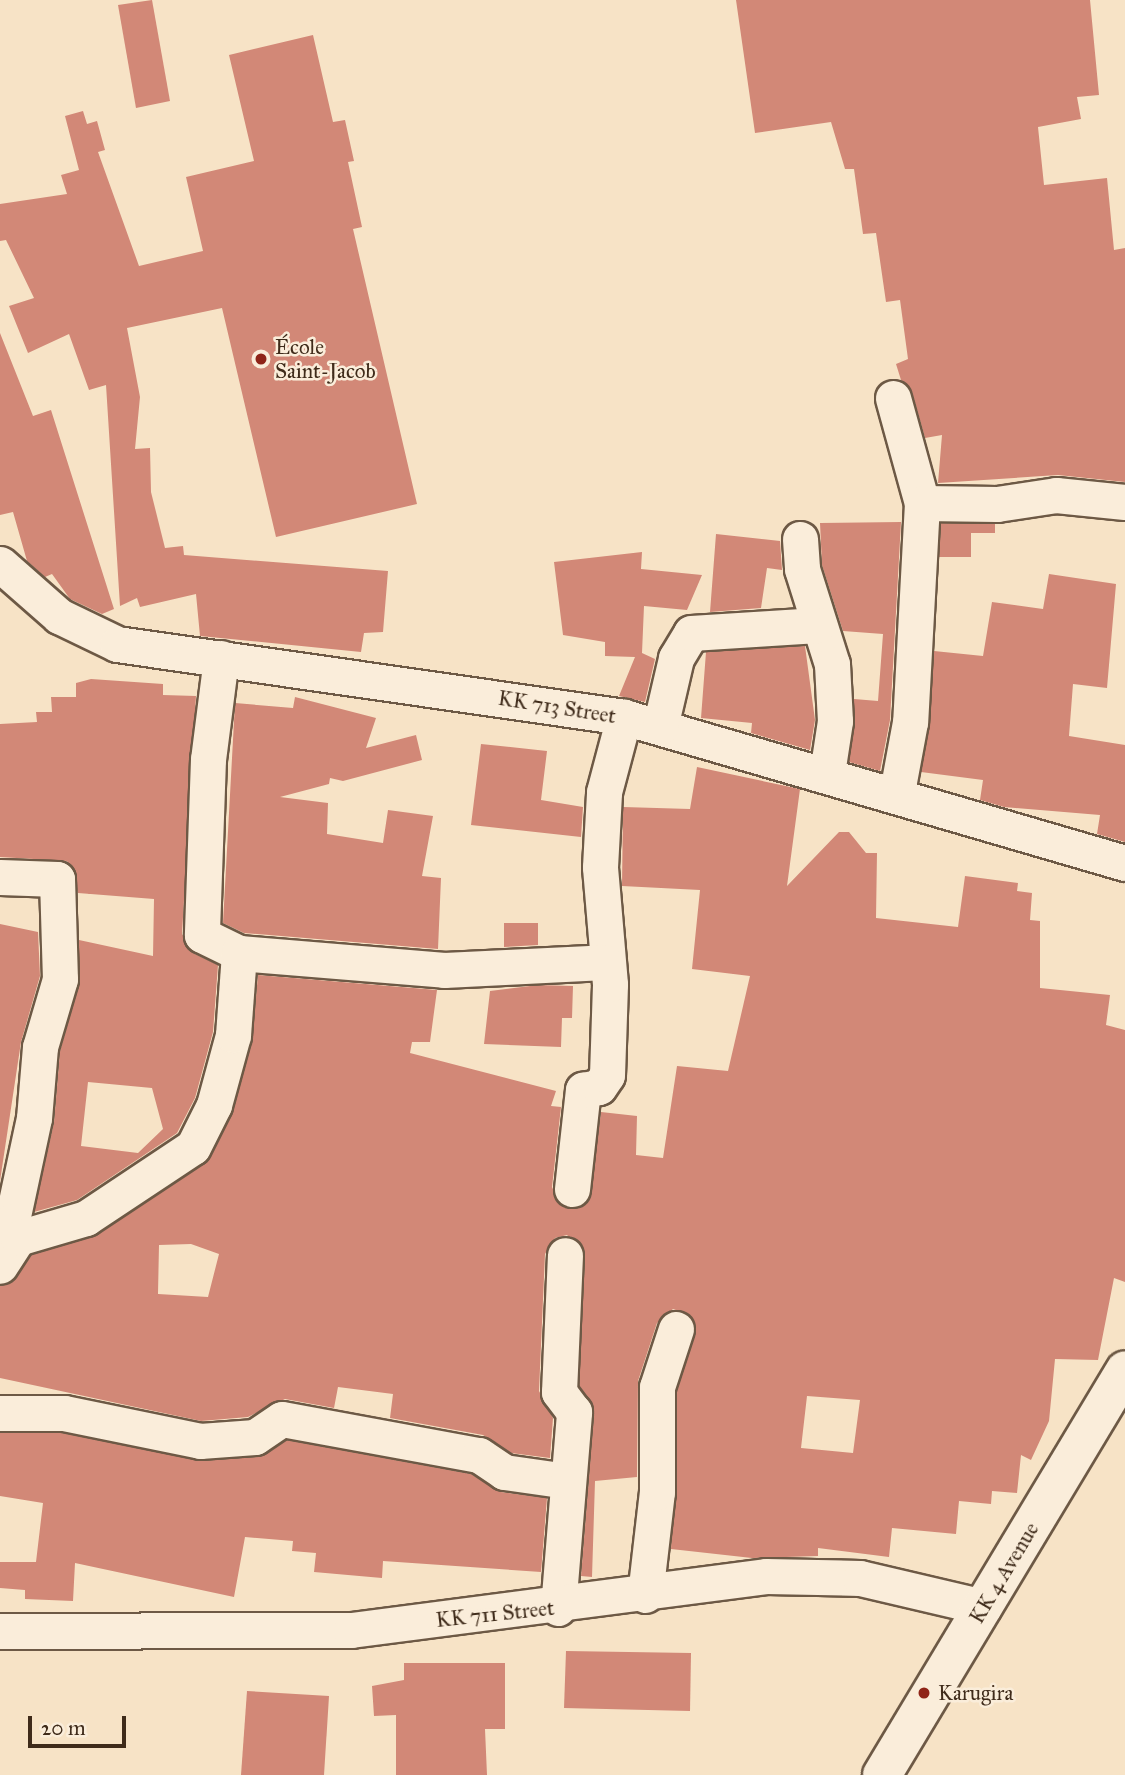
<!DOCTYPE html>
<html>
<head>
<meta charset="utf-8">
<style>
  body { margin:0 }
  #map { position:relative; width:1125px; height:1775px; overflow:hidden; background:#f7e3c6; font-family:"IM FELL Great Primer",serif }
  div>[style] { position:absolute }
  .building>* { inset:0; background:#d28877 }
  .roads { filter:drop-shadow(2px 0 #6d5945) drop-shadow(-2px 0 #6d5945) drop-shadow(0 2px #6d5945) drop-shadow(0 -2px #6d5945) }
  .street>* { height:35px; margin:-17.5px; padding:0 17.5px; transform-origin:17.5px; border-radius:17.5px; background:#faedda }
  .secondary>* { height:38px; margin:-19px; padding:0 19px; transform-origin:19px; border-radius:19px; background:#faedda }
  .dots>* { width:19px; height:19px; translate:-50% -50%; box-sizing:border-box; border:4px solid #faedda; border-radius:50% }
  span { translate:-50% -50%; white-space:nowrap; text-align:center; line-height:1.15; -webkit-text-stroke:5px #faedda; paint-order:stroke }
  .poi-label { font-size:21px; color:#3f2b1a }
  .left { translate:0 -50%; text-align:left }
  .street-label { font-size:21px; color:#3f2b1a }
  .scale { position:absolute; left:28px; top:1716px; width:98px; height:32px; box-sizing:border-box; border:4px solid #3f2b1a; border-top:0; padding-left:9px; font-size:21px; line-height:24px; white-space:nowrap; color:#3f2b1a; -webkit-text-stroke:5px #faedda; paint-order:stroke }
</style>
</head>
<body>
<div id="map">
  <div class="building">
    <i style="clip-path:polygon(152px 0,170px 101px,136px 108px,118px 5px)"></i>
    <i style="clip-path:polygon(736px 0,1090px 0,1099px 95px,1077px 97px,1081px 119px,1038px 127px,1044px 185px,1107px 178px,1114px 250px,1125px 248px,1125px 482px,1058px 475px,938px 483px,942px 435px,925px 438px,912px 392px,901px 380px,896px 364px,908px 359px,900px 300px,886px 302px,876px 233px,863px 234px,854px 169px,845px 169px,831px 122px,755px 133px)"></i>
    <i style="clip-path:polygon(313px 35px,333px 122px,345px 120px,354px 161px,348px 162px,362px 227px,353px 229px,417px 504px,276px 537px,222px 308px,127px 328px,140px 397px,135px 449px,150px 448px,151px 492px,165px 548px,183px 546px,184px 555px,388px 571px,383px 632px,364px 633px,361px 652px,200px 636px,196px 594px,140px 607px,137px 598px,120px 606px,106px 385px,89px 390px,69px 334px,28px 353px,9px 306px,34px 298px,6px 240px,0 241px,0 204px,67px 194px,61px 175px,79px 170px,65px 116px,83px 111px,87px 124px,97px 121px,105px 150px,98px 152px,139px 266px,203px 251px,186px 177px,254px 161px,229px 55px)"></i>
    <i style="clip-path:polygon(0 333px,33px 416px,51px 410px,114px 609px,102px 614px,70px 599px,52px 574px,45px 577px,27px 561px,13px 512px,0 515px)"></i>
    <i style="clip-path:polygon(901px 522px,890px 720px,880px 771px,849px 762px,854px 699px,878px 701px,883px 634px,843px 631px,822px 565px,820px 523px)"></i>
    <i style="clip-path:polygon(941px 523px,995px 524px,995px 533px,971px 533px,971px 557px,939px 557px)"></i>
    <i style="clip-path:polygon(716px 534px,780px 541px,782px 570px,767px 568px,761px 608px,710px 612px)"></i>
    <i style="clip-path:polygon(642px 552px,641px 569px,702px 575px,687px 610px,644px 606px,642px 653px,655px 659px,645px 702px,619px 696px,635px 657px,605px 656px,605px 642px,563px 635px,554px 562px)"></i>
    <i style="clip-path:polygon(1049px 574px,1116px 584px,1107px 688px,1073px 684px,1069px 736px,1125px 745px,1125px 842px,1097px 834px,1100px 815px,1004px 807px,980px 800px,983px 780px,921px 772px,934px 651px,983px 656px,992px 602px,1043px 609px)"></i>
    <i style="clip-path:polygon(805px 646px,815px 720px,810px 750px,751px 733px,752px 723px,701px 718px,706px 652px)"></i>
    <i style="clip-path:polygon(evenodd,91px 679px,163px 684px,163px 695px,196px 696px,182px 934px,193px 953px,218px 965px,213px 1032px,195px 1098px,177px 1133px,77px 1200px,34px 1212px,54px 1122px,60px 1051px,79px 984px,79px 940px,153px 956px,154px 899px,78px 893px,67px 861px,0 857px,0 724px,37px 722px,36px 712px,52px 712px,51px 697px,76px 697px,76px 683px,91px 679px,88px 1082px,152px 1088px,163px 1129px,138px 1153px,81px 1146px,88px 1082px)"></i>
    <i style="clip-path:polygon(295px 697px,376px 718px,366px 748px,416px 735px,422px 760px,343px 781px,330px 778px,329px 784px,280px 797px,328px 803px,327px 834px,383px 843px,388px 810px,433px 816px,422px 876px,441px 878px,438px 949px,244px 933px,223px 923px,235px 703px,293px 708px)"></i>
    <i style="clip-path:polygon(481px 744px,547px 751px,541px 800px,583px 807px,581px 837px,471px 825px)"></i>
    <i style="clip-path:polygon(evenodd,697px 767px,800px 789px,787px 886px,839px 832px,849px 832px,866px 853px,877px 853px,876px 918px,958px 927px,965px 876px,1018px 883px,1017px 891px,1032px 893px,1030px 920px,1040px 921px,1040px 988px,1110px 995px,1106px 1025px,1125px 1030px,1125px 1282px,1114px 1278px,1098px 1360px,1055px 1359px,1049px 1421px,1031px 1460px,1021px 1455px,1017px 1493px,992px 1491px,991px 1504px,959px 1501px,956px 1534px,892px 1528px,889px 1557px,818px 1548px,818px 1556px,752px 1558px,671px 1549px,677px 1390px,696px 1326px,690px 1315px,673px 1309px,657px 1323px,638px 1381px,637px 1477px,595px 1481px,592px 1577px,581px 1576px,594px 1414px,579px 1386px,585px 1255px,567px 1235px,555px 1238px,545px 1254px,539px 1391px,553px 1418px,550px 1458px,511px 1453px,483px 1435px,390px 1418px,393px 1394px,338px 1387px,334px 1408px,285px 1399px,248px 1417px,201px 1421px,0 1378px,0 1286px,16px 1277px,31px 1255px,97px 1235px,211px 1156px,233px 1111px,252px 1040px,258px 975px,437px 990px,430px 1042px,412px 1042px,410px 1053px,556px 1091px,551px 1106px,561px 1107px,552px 1187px,561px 1206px,579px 1208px,589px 1200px,601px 1112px,637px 1116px,636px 1155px,663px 1158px,677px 1066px,728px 1071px,750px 976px,692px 969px,700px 890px,622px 886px,623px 807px,690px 809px,697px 767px,191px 1244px,219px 1254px,208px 1297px,158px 1294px,159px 1245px,191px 1244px,697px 767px,807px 1396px,860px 1400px,853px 1453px,801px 1448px,807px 1396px)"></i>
    <i style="clip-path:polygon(504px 923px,538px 923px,538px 945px,504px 947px)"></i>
    <i style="clip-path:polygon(0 924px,38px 932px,40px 976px,21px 1042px,0 1181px)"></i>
    <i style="clip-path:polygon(538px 985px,573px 986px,572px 1018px,562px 1018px,561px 1047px,484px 1044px,490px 991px)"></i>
    <i style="clip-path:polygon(0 1433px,62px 1433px,201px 1461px,257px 1457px,286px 1440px,471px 1474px,501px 1492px,547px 1498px,541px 1572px,383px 1561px,382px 1578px,314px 1572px,316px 1553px,292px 1551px,293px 1541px,245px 1537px,234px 1597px,75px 1563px,73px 1601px,25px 1599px,25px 1590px,0 1588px,0 1562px,36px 1562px,43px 1503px,0 1496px)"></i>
    <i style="clip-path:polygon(566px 1651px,691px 1653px,690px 1711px,564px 1708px)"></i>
    <i style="clip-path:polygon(404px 1663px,505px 1663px,505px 1729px,485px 1729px,487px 1775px,396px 1775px,396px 1715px,374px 1716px,372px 1686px,404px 1680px)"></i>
    <i style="clip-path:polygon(247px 1691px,329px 1696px,324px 1775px,241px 1775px)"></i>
  </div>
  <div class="roads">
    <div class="street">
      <i style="left:893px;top:398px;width:109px;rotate:74.6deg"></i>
      <i style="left:922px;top:503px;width:219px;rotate:93.1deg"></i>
      <i style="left:910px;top:722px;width:71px;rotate:100.5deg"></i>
      <i style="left:922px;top:503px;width:75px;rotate:0.8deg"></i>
      <i style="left:997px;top:504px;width:60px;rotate:-8.7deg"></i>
      <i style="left:1056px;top:495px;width:69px;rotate:5.8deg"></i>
      <i style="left:800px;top:539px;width:30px;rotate:86deg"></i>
      <i style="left:802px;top:569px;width:100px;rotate:72.5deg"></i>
      <i style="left:832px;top:664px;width:57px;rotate:87deg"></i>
      <i style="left:835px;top:721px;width:53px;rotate:98.7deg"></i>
      <i style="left:0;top:564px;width:79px;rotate:41.4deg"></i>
      <i style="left:59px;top:616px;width:64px;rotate:25.8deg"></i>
      <i style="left:117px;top:644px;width:512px;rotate:8.19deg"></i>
      <i style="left:624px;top:717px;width:522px;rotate:16.25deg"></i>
      <i style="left:221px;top:658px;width:102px;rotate:97.3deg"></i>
      <i style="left:208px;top:759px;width:176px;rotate:92deg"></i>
      <i style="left:202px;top:935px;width:41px;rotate:25.9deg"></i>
      <i style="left:660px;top:727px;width:71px;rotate:-76.9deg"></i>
      <i style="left:676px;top:658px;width:29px;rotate:-59deg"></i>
      <i style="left:691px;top:633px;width:127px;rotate:-3.6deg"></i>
      <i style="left:0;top:877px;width:57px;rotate:2deg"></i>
      <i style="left:57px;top:879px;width:100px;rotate:88.3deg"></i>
      <i style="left:60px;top:979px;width:71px;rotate:106.4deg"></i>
      <i style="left:40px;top:1047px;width:71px;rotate:94.8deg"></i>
      <i style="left:34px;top:1118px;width:105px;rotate:102.1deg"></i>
      <i style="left:12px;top:1221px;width:18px;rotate:71deg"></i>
      <i style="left:18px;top:1238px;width:33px;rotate:123deg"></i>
      <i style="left:572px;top:1189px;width:100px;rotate:-83.7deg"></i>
      <i style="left:583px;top:1090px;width:16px;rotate:-11deg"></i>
      <i style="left:599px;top:1087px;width:14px;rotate:-56deg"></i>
      <i style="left:607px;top:1075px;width:91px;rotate:-88.1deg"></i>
      <i style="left:610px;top:984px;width:117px;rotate:-94.9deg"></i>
      <i style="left:600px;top:867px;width:75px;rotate:-86.9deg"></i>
      <i style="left:604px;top:792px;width:78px;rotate:-75.1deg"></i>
      <i style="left:18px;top:1238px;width:71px;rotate:-16.4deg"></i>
      <i style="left:86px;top:1218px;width:128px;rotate:-33.6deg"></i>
      <i style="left:193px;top:1147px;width:47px;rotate:-63.4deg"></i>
      <i style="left:214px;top:1105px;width:73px;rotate:-74.8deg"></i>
      <i style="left:233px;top:1035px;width:82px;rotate:-85.8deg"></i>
      <i style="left:239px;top:953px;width:206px;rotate:4.7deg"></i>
      <i style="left:444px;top:970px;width:161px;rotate:-2.8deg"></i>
      <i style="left:0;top:1413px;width:64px"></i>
      <i style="left:64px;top:1413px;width:139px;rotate:11.6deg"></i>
      <i style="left:200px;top:1441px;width:55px;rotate:-4.2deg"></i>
      <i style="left:255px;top:1437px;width:32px;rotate:-34deg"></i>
      <i style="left:282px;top:1419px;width:200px;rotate:10.4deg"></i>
      <i style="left:479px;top:1455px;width:30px;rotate:34deg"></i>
      <i style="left:504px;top:1472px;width:64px;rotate:8.1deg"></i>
      <i style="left:645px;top:1595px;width:104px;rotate:-83.4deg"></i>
      <i style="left:657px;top:1492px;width:105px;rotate:-90deg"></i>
      <i style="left:657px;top:1387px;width:61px;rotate:-71.9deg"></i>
      <i style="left:558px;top:1608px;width:197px;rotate:-85.3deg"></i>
      <i style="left:574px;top:1412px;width:25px;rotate:-127deg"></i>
      <i style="left:559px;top:1392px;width:137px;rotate:-87.5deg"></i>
      <i style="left:0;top:1631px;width:351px;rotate:-0.2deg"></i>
      <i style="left:351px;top:1630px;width:418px;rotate:-7.4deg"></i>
      <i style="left:766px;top:1576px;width:94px;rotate:1.2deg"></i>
      <i style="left:860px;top:1578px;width:127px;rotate:13.2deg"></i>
    </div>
    <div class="secondary">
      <i style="left:882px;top:1775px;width:472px;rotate:-59deg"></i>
    </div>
  </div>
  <div class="dots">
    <i style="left:261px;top:359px;background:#8f2418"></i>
    <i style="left:924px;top:1693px;background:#8f2418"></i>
  </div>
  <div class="poi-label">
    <span class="left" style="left:275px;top:359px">École<br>Saint-Jacob</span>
    <span class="left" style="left:938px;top:1693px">Karugira</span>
  </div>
  <div class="street-label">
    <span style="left:557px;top:707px;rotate:9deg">KK 713 Street</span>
    <span style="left:1004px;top:1573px;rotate:-59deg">KK 4 Avenue</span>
    <span style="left:495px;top:1614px;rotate:-6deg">KK 711 Street</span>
  </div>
  <div class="scale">20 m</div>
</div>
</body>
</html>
